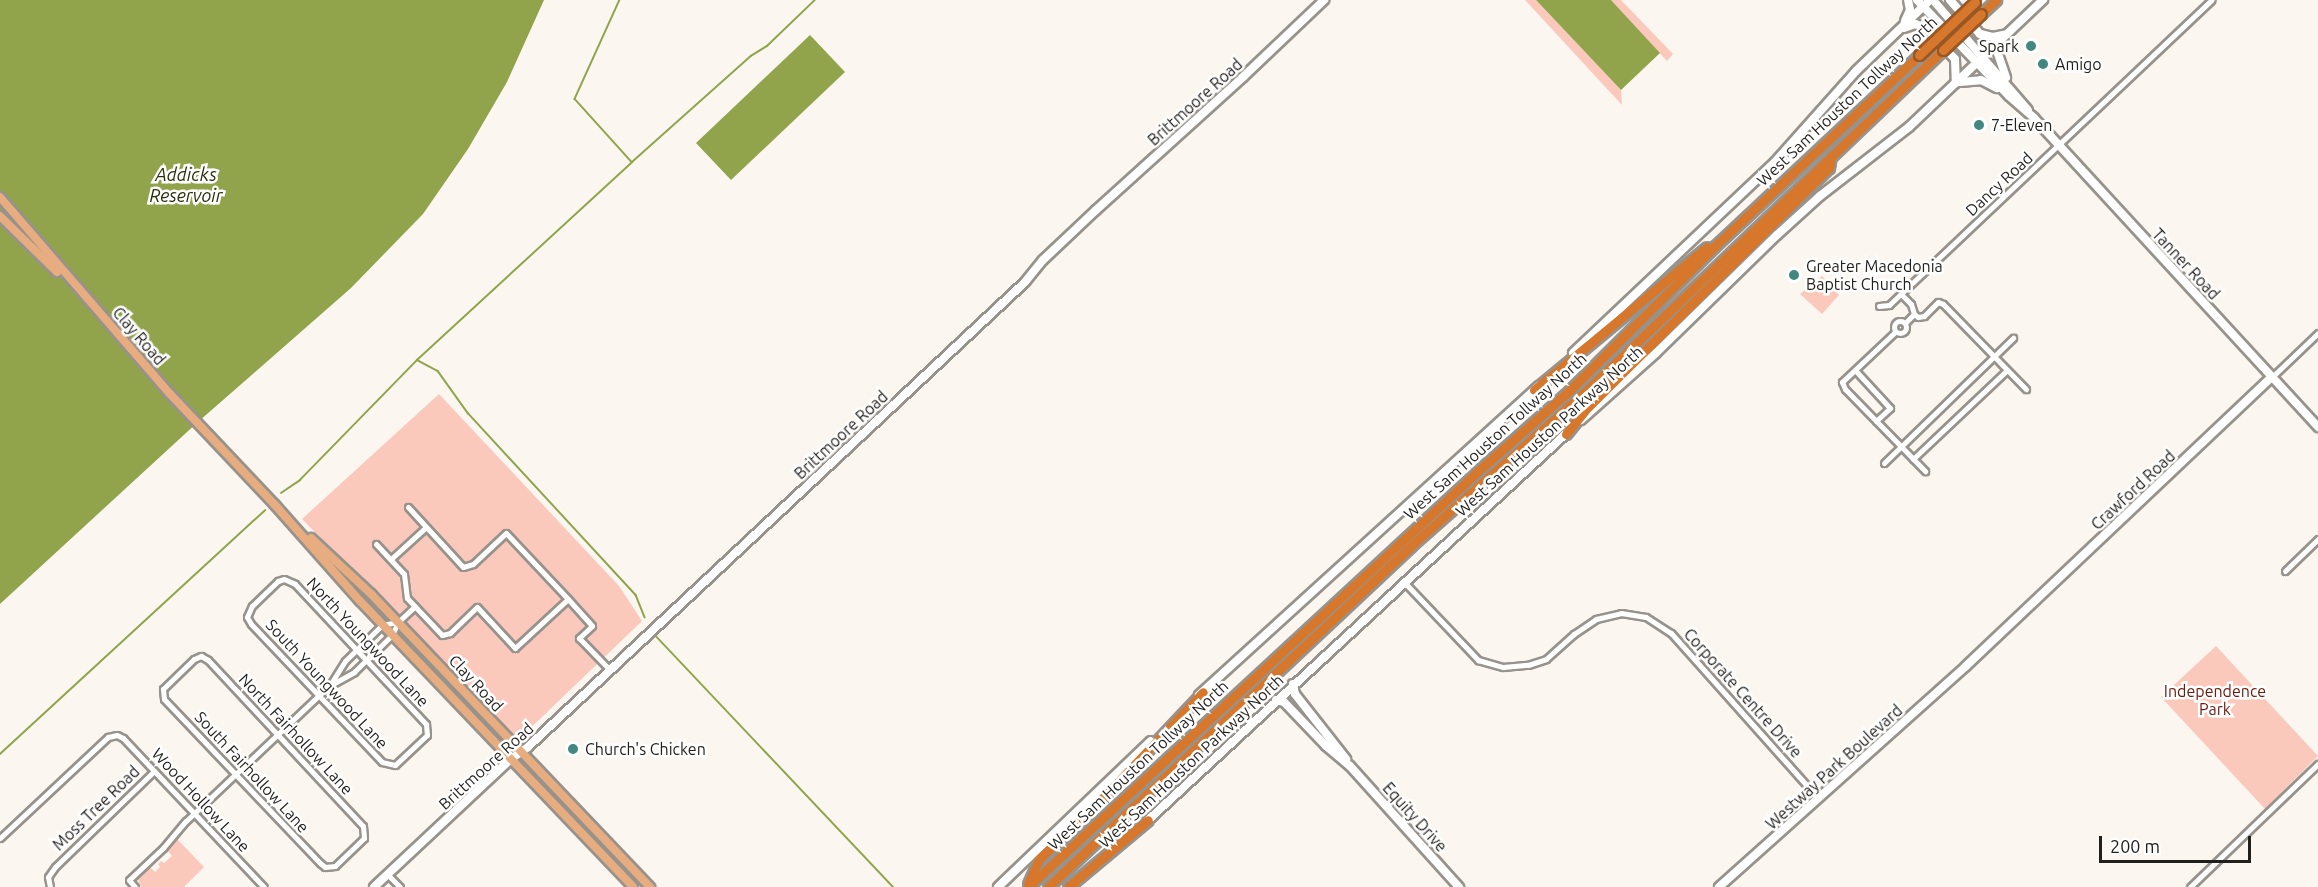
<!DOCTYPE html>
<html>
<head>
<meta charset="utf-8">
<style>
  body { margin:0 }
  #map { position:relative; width:2318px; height:887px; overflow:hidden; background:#fbf7f0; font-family:Ubuntu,sans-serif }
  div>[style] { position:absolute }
  .green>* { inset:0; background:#fbc8bc }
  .water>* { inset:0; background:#91a44c }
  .stream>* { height:1.5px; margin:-0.75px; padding:0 0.75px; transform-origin:0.75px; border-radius:0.75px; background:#91a44c }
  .roads { filter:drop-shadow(2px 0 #97938c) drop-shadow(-2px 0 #97938c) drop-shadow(0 2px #97938c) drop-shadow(0 -2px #97938c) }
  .street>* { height:5px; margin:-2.5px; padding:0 2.5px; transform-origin:2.5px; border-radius:2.5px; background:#fff }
  .street>.ring { margin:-2.5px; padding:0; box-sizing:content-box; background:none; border:5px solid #fff; border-radius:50% }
  .secondary>* { height:8px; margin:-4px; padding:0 4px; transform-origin:4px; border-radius:4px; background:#fff }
  .primary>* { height:8px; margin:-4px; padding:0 4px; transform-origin:4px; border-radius:4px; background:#e7ad80 }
  .highway>* { height:9px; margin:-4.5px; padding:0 4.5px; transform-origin:4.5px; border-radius:4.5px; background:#d7772b }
  .bridges { filter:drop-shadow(2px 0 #975826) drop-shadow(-2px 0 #975826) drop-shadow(0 2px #975826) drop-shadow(0 -2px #975826) }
  .highway-bridge>* { height:9px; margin:-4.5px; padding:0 4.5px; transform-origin:4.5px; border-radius:4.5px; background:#d7772b }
  .dots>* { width:16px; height:16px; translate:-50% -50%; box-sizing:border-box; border:3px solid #fff; border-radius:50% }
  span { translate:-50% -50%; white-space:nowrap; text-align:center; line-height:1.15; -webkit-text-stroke:5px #fff; paint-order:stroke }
  .poi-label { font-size:16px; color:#211f1c }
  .right { translate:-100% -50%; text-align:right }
  .left { translate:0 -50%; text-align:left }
  .street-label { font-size:16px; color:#211f1c }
  .park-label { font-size:16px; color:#6b1a0b }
  .water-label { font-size:18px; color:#29300a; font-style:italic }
  .scale { position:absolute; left:2099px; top:836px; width:152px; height:27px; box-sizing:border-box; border:3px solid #211f1c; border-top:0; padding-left:8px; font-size:18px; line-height:21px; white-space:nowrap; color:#211f1c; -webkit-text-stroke:4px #fff; paint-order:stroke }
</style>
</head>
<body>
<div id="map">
  <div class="green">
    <i style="clip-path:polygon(1525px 0,1536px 0,1621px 90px,1622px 105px)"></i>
    <i style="clip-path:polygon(1611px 0,1621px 0,1673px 54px,1667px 61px)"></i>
    <i style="clip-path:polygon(1822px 276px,1839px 295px,1822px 314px,1800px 294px)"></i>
    <i style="clip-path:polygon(439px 394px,619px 586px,642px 621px,518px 740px,302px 519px)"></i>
    <i style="clip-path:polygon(2216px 646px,2318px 756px,2265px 809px,2161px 697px)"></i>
    <i style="clip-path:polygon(177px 839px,204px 867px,184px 887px,141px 887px,138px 879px,141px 874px,149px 866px,155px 872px,160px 867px,158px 864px,161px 861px,164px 863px,172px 856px,167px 850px)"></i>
  </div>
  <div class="water">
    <i style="clip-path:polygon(0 0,544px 0,507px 82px,468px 149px,423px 214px,351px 288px,199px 421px,0 604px)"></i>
    <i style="clip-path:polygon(1536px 0,1611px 0,1660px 53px,1621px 90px)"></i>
    <i style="clip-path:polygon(810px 35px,845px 72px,731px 180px,696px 143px)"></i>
  </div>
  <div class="stream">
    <i style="left:620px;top:0;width:109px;rotate:114.4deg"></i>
    <i style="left:575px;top:99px;width:85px;rotate:47.9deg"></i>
    <i style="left:417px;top:360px;width:24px;rotate:28deg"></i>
    <i style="left:438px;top:371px;width:52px;rotate:54.5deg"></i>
    <i style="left:468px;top:413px;width:248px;rotate:47.3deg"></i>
    <i style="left:636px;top:595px;width:24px;rotate:68deg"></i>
    <i style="left:281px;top:493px;width:23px;rotate:-34deg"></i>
    <i style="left:300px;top:480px;width:168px;rotate:-45.7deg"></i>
    <i style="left:417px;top:360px;width:292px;rotate:-42.6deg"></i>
    <i style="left:632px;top:162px;width:159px;rotate:-41.7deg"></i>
    <i style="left:751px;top:56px;width:19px;rotate:-32deg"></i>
    <i style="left:767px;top:46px;width:66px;rotate:-43.8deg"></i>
    <i style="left:656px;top:636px;width:345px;rotate:46.6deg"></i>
    <i style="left:0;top:754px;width:360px;rotate:-42.6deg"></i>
  </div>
  <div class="roads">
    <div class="street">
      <i style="left:1901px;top:294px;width:14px;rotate:45deg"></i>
      <i style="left:1911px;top:304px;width:10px;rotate:73deg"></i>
      <i style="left:1914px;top:314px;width:13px;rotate:135deg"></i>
      <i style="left:1879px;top:306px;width:10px;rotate:-6deg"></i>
      <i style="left:1889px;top:305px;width:444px;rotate:-43.4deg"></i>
      <i style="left:1914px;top:314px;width:5px;rotate:37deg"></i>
      <i style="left:1918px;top:317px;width:6px;rotate:-9deg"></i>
      <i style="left:1924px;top:316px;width:20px;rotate:-45deg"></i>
      <i style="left:1938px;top:302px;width:5px;rotate:22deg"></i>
      <i style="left:1943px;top:304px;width:119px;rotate:45.7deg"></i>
      <i class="ring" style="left:1894px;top:321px;width:7px;height:7px"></i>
      <i style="left:1895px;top:332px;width:73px;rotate:136.7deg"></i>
      <i style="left:1842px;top:382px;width:8px;rotate:67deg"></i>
      <i style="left:1845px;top:389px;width:115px;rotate:45.7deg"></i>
      <i style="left:1855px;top:370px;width:52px;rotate:47.4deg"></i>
      <i style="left:1890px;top:408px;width:19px;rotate:137deg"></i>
      <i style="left:2272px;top:377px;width:64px;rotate:-43.7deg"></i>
      <i style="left:1913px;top:459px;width:129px;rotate:-43.4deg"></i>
      <i style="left:1884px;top:463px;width:180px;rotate:-44.1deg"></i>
      <i style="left:408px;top:507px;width:81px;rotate:47.5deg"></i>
      <i style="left:463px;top:567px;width:10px;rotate:-17deg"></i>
      <i style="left:473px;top:564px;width:45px;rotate:-43.2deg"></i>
      <i style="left:506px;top:533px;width:91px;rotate:46.8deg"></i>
      <i style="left:376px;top:544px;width:41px;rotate:47deg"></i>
      <i style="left:404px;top:574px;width:24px;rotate:83deg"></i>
      <i style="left:407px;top:598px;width:51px;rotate:46.6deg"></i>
      <i style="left:442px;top:635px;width:8px;rotate:-14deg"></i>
      <i style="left:450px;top:633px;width:37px;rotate:-44deg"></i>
      <i style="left:477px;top:607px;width:56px;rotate:47.2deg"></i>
      <i style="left:515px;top:648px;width:72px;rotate:-42.8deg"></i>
      <i style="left:568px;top:599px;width:36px;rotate:48deg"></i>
      <i style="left:592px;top:626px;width:18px;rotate:137deg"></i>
      <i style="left:579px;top:638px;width:45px;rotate:45.9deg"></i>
      <i style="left:391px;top:559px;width:47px;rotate:-42.4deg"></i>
      <i style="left:2285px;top:571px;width:46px;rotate:-44.1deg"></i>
      <i style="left:284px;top:579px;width:12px;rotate:24deg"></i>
      <i style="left:295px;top:584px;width:192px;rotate:46.9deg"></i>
      <i style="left:426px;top:724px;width:11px;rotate:85deg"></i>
      <i style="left:427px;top:735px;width:44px;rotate:136.8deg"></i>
      <i style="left:395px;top:765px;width:13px;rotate:-167deg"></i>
      <i style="left:382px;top:762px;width:190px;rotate:-133.5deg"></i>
      <i style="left:251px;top:624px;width:8px;rotate:-120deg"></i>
      <i style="left:247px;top:617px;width:12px;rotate:-66deg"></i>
      <i style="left:252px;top:606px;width:36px;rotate:-44deg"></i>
      <i style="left:278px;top:581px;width:6px;rotate:-18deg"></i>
      <i style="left:1404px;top:582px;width:108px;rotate:46.5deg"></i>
      <i style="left:1478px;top:660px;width:26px;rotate:16deg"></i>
      <i style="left:1503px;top:667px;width:25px;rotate:-5deg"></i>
      <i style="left:1528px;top:665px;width:19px;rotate:-18deg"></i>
      <i style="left:1546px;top:659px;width:38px;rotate:-42deg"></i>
      <i style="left:1574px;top:634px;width:27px;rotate:-34deg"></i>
      <i style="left:1596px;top:619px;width:26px;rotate:-13deg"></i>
      <i style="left:1621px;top:613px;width:25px;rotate:9deg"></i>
      <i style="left:1646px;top:617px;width:30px;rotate:33deg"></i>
      <i style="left:1671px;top:633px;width:221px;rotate:48.3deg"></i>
      <i style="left:201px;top:656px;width:8px;rotate:30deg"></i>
      <i style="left:208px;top:660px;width:227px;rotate:47deg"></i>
      <i style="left:363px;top:826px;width:12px;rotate:85deg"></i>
      <i style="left:364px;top:838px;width:40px;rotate:136deg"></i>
      <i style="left:335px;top:866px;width:10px;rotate:174deg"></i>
      <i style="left:325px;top:867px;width:6px;rotate:-141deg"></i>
      <i style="left:320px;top:863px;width:226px;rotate:-133.6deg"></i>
      <i style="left:164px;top:699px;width:10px;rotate:-96deg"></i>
      <i style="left:163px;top:689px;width:43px;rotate:-44.1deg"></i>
      <i style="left:194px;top:659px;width:8px;rotate:-23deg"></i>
      <i style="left:330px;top:685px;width:28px;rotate:-58deg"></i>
      <i style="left:345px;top:661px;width:52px;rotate:-44.2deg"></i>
      <i style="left:382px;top:625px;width:15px;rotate:-11deg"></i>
      <i style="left:0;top:838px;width:148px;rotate:-43.1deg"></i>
      <i style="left:108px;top:737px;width:9px;rotate:-13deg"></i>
      <i style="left:117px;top:735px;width:7px;rotate:27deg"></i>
      <i style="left:123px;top:738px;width:205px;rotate:46.6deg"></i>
      <i style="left:388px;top:875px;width:17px;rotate:45deg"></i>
      <i style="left:50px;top:887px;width:10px;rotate:-101deg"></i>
      <i style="left:48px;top:877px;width:12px;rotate:-55deg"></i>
      <i style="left:55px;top:867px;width:138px;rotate:-44.1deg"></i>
      <i style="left:135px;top:887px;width:9px;rotate:-131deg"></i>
      <i style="left:129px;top:880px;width:47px;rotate:-43.3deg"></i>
      <i style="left:163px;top:848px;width:35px;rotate:-50deg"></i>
      <i style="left:186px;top:821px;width:197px;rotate:-43.4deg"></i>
      <i style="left:329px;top:686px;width:29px;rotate:-29deg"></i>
      <i style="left:354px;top:672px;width:53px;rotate:-44.2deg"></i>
      <i style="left:392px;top:635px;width:14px;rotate:-65deg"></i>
      <i style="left:398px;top:622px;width:23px;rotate:-43deg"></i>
      <i style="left:2190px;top:887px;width:178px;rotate:-43.9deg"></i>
    </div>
    <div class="secondary">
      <i style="left:1917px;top:0;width:133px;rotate:46.2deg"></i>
      <i style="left:2009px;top:96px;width:33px;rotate:41deg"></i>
      <i style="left:2034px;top:118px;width:420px;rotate:47.4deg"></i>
      <i style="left:1933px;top:0;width:145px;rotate:49.2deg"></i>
      <i style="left:1950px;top:0;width:45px;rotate:48.6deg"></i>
      <i style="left:1980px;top:34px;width:13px;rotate:13deg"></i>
      <i style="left:1993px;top:37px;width:14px;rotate:-12deg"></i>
      <i style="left:1905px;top:21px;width:12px;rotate:-66deg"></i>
      <i style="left:1910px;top:10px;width:10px;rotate:-101deg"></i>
      <i style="left:1904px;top:28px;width:12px;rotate:-20deg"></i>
      <i style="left:1915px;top:24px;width:12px;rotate:20deg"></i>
      <i style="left:1926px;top:28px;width:42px;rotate:46.9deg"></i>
      <i style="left:1955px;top:59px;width:24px;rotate:88deg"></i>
      <i style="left:2002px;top:44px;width:9px;rotate:126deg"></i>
      <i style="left:1997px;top:51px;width:28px;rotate:71deg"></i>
      <i style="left:1960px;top:82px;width:21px;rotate:-5deg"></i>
      <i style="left:1981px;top:80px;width:18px;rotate:27deg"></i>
      <i style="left:1573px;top:353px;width:278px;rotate:-43.4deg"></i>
      <i style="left:1775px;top:162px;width:122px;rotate:-48.3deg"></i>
      <i style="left:1856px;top:71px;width:103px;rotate:-43.8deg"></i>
      <i style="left:1581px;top:420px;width:101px;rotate:-41.8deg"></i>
      <i style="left:1656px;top:353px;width:169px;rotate:-44.3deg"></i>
      <i style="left:1777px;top:235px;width:58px;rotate:-42.2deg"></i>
      <i style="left:1820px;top:196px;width:113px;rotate:-37.8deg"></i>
      <i style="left:1909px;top:127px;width:185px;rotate:-43.5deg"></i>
      <i style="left:1293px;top:684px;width:10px;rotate:79deg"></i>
      <i style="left:1295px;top:694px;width:83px;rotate:51.9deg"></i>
      <i style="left:1199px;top:695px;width:459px;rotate:-42.3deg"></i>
      <i style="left:1276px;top:700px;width:8px;rotate:14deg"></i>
      <i style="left:1284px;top:702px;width:61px;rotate:46.3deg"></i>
      <i style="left:1326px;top:746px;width:31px;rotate:40deg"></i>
      <i style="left:1350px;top:766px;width:163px;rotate:48deg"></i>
      <i style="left:1145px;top:823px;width:579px;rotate:-42.76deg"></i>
      <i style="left:374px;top:887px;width:187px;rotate:-43.1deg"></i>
      <i style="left:511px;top:759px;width:21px;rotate:-35deg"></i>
      <i style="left:528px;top:747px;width:681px;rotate:-43.09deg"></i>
      <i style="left:1025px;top:282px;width:28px;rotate:-51deg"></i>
      <i style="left:1043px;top:260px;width:73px;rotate:-43.3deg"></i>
      <i style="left:1096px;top:210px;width:198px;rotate:-42.1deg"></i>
      <i style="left:1243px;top:77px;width:112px;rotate:-43.5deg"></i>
      <i style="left:998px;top:887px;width:211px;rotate:-43.7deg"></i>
      <i style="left:1719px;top:887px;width:331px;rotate:-41.8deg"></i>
      <i style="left:1966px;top:666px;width:421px;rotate:-43.4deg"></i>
    </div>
    <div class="primary">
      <i style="left:0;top:197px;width:260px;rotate:49.2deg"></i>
      <i style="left:170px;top:394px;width:153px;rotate:46.6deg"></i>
      <i style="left:275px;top:505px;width:128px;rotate:48.5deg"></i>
      <i style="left:360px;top:601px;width:395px;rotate:46.3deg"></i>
      <i style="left:0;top:216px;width:80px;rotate:44.5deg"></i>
      <i style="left:311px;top:538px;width:82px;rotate:43deg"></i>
      <i style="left:371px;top:594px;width:405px;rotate:46.4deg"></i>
    </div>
    <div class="highway">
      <i style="left:1981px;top:14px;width:21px;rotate:-43deg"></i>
      <i style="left:1534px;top:390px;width:224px;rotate:-39.6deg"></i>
      <i style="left:1566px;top:434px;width:36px;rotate:-51deg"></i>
      <i style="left:1589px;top:406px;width:338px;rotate:-44.8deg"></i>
      <i style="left:1829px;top:168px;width:12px;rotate:-81deg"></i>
      <i style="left:1028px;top:884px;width:27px;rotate:-66deg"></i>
      <i style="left:1039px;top:859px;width:83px;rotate:-43.5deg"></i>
      <i style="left:1099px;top:802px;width:151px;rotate:-46.6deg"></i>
      <i style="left:1028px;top:887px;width:610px;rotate:-42.74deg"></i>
      <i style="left:1476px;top:473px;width:125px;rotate:-41.4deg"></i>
      <i style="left:1570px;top:390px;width:203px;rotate:-44.8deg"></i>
      <i style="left:1714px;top:247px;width:281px;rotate:-43.1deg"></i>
      <i style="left:1048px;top:887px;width:498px;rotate:-43.2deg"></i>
      <i style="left:1411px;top:546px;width:230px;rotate:-41.5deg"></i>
      <i style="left:1583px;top:394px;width:498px;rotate:-43.7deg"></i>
      <i style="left:1068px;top:887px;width:104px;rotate:-39.9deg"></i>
    </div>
  </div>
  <div class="bridges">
    <div class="highway-bridge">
      <i style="left:1943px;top:50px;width:52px;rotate:-43.5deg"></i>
      <i style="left:1919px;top:55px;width:77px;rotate:-43.4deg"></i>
    </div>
  </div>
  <div class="dots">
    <i style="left:2031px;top:46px;background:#428880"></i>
    <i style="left:2043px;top:64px;background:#428880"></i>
    <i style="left:1979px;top:125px;background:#428880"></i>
    <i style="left:1794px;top:275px;background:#428880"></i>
    <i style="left:573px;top:749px;background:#428880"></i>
  </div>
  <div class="poi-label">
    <span class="right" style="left:2019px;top:46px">Spark</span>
    <span class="left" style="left:2055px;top:64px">Amigo</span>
    <span class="left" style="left:1991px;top:125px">7-Eleven</span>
    <span class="left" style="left:1806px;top:275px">Greater Macedonia<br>Baptist Church</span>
    <span class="left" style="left:585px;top:749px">Church's Chicken</span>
  </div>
  <div class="street-label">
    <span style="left:1847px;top:101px;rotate:-43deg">West Sam Houston Tollway North</span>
    <span style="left:1195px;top:102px;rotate:-42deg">Brittmoore Road</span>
    <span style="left:1999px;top:184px;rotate:-43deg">Dancy Road</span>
    <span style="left:2186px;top:264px;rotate:47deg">Tanner Road</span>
    <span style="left:139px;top:336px;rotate:49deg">Clay Road</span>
    <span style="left:1549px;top:431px;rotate:-42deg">West Sam Houston Parkway North</span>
    <span style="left:841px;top:435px;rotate:-43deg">Brittmoore Road</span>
    <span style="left:1495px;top:436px;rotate:-42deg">West Sam Houston Tollway North</span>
    <span style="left:2133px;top:490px;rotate:-43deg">Crawford Road</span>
    <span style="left:368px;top:642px;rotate:47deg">North Youngwood Lane</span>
    <span style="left:476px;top:683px;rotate:47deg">Clay Road</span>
    <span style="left:327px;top:684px;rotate:47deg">South Youngwood Lane</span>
    <span style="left:1743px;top:693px;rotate:48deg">Corporate Centre Drive</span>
    <span style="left:296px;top:734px;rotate:47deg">North Fairhollow Lane</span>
    <span style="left:1191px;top:761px;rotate:-43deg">West Sam Houston Parkway North</span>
    <span style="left:1138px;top:765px;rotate:-43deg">West Sam Houston Tollway North</span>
    <span style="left:486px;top:766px;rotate:-42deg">Brittmoore Road</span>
    <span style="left:1834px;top:767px;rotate:-42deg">Westway Park Boulevard</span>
    <span style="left:252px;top:772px;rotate:47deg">South Fairhollow Lane</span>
    <span style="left:201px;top:800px;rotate:47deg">Wood Hollow Lane</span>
    <span style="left:96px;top:808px;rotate:-44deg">Moss Tree Road</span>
    <span style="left:1415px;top:817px;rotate:48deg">Equity Drive</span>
  </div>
  <div class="park-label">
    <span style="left:2215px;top:700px">Independence<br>Park</span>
  </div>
  <div class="water-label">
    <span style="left:186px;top:185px">Addicks<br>Reservoir</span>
  </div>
  <div class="scale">200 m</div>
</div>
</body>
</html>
